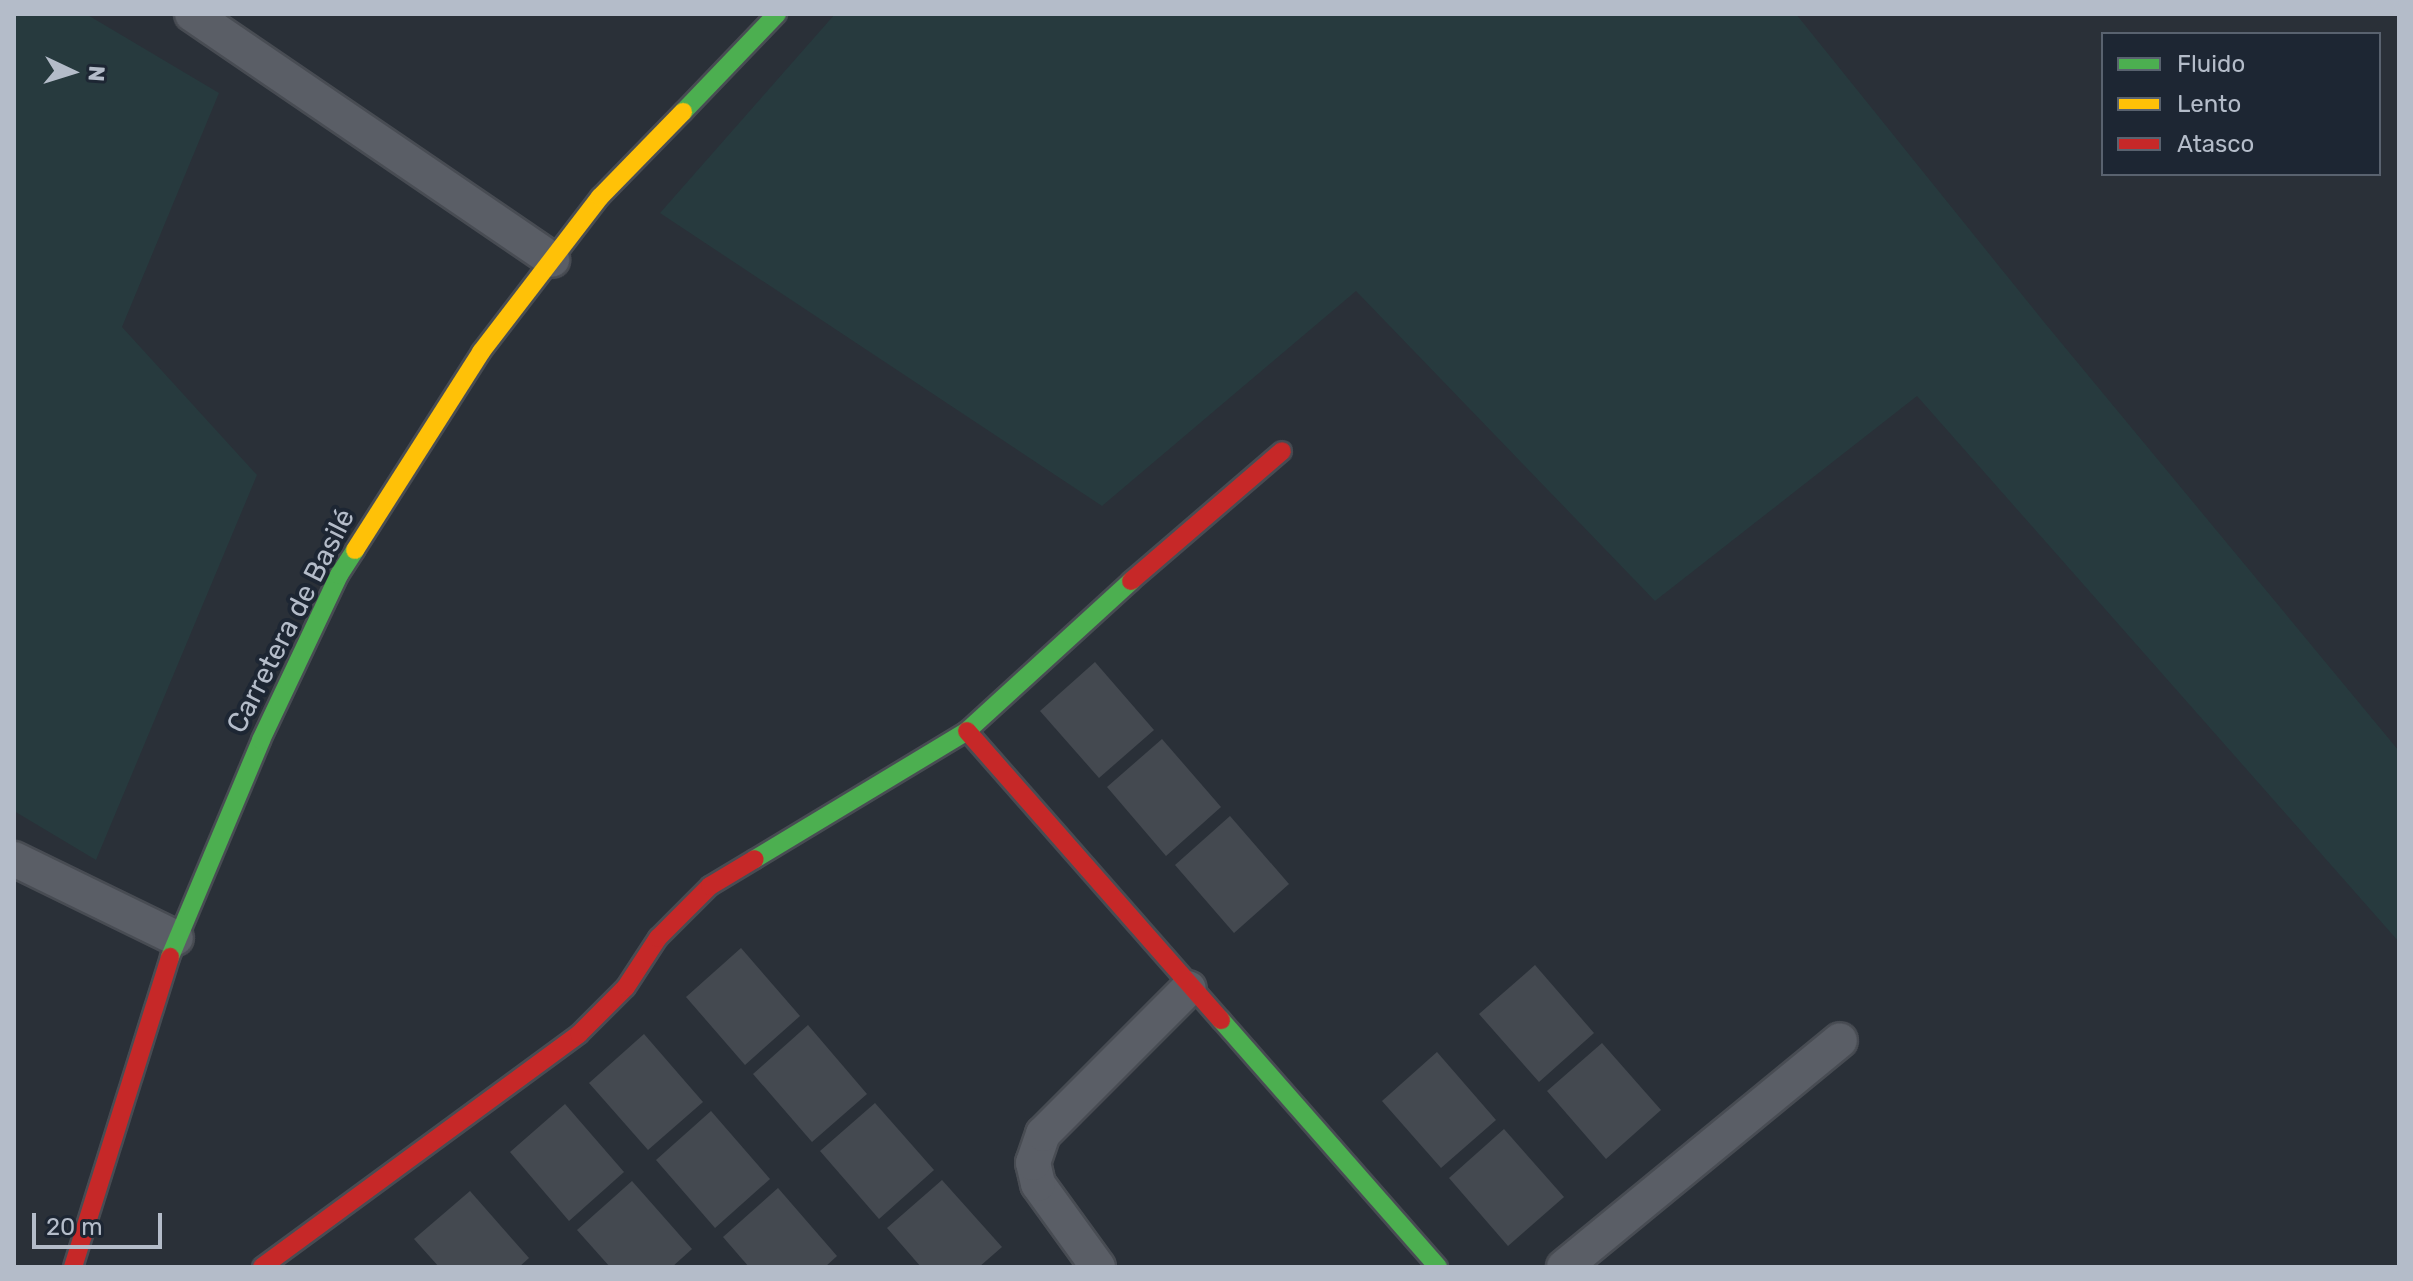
<!DOCTYPE html>
<html>
<head>
<meta charset="utf-8">
<style>
  body { margin:0 }
  #map { position:relative; width:2413px; height:1281px; overflow:hidden; background:#2a3038; font-family:Rubik,sans-serif }
  div>[style] { position:absolute }
  .green>* { inset:0; background:#273a3e }
  .building>* { inset:0; background:#444950 }
  .roads { filter:drop-shadow(2px 0 #484c53) drop-shadow(-2px 0 #484c53) drop-shadow(0 2px #484c53) drop-shadow(0 -2px #484c53) }
  .street>* { height:34px; margin:-17px; padding:0 17px; transform-origin:17px; border-radius:17px; background:#5a5e66 }
  .fast>* { height:18px; margin:-9px; padding:0 9px; transform-origin:9px; border-radius:9px; background:#4caf50 }
  .slow>* { height:18px; margin:-9px; padding:0 9px; transform-origin:9px; border-radius:9px; background:#ffc107 }
  .jam>* { height:18px; margin:-9px; padding:0 9px; transform-origin:9px; border-radius:9px; background:#c62828 }
  span { translate:-50% -50%; white-space:nowrap; text-align:center; line-height:1.15; -webkit-text-stroke:8px #1d2633; paint-order:stroke }
  .street-label { font-size:28px; color:#b4bcc9 }
  .frame { position:absolute; inset:0; border:16px solid #b4bcc9; pointer-events:none }
  .legend { position:absolute; left:2101px; top:32px; width:280px; height:144px; box-sizing:border-box; background:#1d2633; border:2px solid #59626f; margin:0; padding:10px 14px; list-style:none; font-size:24px; color:#b4bcc9 }
  .legend li { display:flex; align-items:center; gap:16px; height:40px }
  .legend b { width:40px; border:2px solid #59626f }
  .north { position:absolute; left:32px; top:32px; width:80px; height:80px; -webkit-text-stroke:6px #1d2633; paint-order:stroke; rotate:94deg; font-size:22px; font-weight:700; line-height:32px; text-align:center; color:#b4bcc9 }
  .north::after { content:''; display:block; margin:auto; width:28px; height:36px; background:#b4bcc9; clip-path:polygon(50% 0,100% 100%,50% 72%,0 100%) }
  .scale { position:absolute; left:32px; top:1213px; width:130px; height:36px; box-sizing:border-box; border:4px solid #b4bcc9; border-top:0; padding-left:10px; font-size:24px; line-height:28px; white-space:nowrap; color:#b4bcc9; -webkit-text-stroke:6px #1d2633; paint-order:stroke }
</style>
</head>
<body>
<div id="map">
  <div class="green">
    <i style="clip-path:polygon(14px 14px,86px 14px,219px 93px,122px 327px,257px 475px,96px 860px,14px 811px)"></i>
    <i style="clip-path:polygon(835px 14px,1796px 14px,2044px 322px,2399px 751px,2399px 942px,1917px 396px,1655px 601px,1356px 291px,1102px 506px,660px 213px)"></i>
  </div>
  <div class="building">
    <i style="clip-path:polygon(1095px 662px,1154px 730px,1099px 778px,1040px 711px)"></i>
    <i style="clip-path:polygon(1162px 739px,1221px 807px,1166px 856px,1107px 787px)"></i>
    <i style="clip-path:polygon(1230px 816px,1289px 884px,1234px 933px,1175px 865px)"></i>
    <i style="clip-path:polygon(741px 948px,800px 1016px,745px 1065px,686px 997px)"></i>
    <i style="clip-path:polygon(1535px 965px,1594px 1033px,1539px 1082px,1479px 1014px)"></i>
    <i style="clip-path:polygon(808px 1025px,867px 1094px,812px 1142px,753px 1074px)"></i>
    <i style="clip-path:polygon(644px 1034px,703px 1102px,648px 1150px,589px 1083px)"></i>
    <i style="clip-path:polygon(1602px 1043px,1661px 1110px,1606px 1159px,1547px 1091px)"></i>
    <i style="clip-path:polygon(1437px 1052px,1496px 1120px,1441px 1168px,1382px 1101px)"></i>
    <i style="clip-path:polygon(875px 1103px,934px 1170px,879px 1219px,820px 1151px)"></i>
    <i style="clip-path:polygon(565px 1104px,624px 1172px,569px 1221px,510px 1152px)"></i>
    <i style="clip-path:polygon(711px 1111px,770px 1179px,715px 1228px,656px 1160px)"></i>
    <i style="clip-path:polygon(1504px 1129px,1564px 1197px,1508px 1246px,1449px 1178px)"></i>
    <i style="clip-path:polygon(942px 1180px,1002px 1247px,979px 1267px,921px 1267px,887px 1228px)"></i>
    <i style="clip-path:polygon(632px 1181px,692px 1249px,672px 1267px,610px 1267px,577px 1230px)"></i>
    <i style="clip-path:polygon(778px 1188px,837px 1256px,825px 1267px,749px 1267px,723px 1237px)"></i>
    <i style="clip-path:polygon(470px 1191px,529px 1258px,519px 1267px,439px 1267px,414px 1239px)"></i>
  </div>
  <div class="roads">
    <div class="street">
      <i style="left:192px;top:14px;width:436px;rotate:34.3deg"></i>
      <i style="left:14px;top:859px;width:180px;rotate:26deg"></i>
      <i style="left:1098px;top:1267px;width:102px;rotate:-125.9deg"></i>
      <i style="left:1038px;top:1184px;width:22px;rotate:-103deg"></i>
      <i style="left:1033px;top:1163px;width:31px;rotate:-71deg"></i>
      <i style="left:1043px;top:1134px;width:206px;rotate:-45deg"></i>
      <i style="left:1564px;top:1267px;width:357px;rotate:-39.4deg"></i>
    </div>
    <div class="fast">
      <i style="left:683px;top:112px;width:136px;rotate:-46.2deg"></i>
      <i style="left:755px;top:859px;width:248px;rotate:-31.1deg"></i>
      <i style="left:967px;top:731px;width:222px;rotate:-42.4deg"></i>
      <i style="left:170px;top:957px;width:235px;rotate:-67.2deg"></i>
      <i style="left:261px;top:740px;width:183px;rotate:-64.7deg"></i>
      <i style="left:339px;top:575px;width:30px;rotate:-57deg"></i>
      <i style="left:1221px;top:1020px;width:329px;rotate:48.7deg"></i>
    </div>
    <div class="slow">
      <i style="left:355px;top:550px;width:235px;rotate:-57.5deg"></i>
      <i style="left:481px;top:352px;width:195px;rotate:-52.5deg"></i>
      <i style="left:600px;top:197px;width:119px;rotate:-45.7deg"></i>
    </div>
    <div class="jam">
      <i style="left:1131px;top:581px;width:199px;rotate:-40.7deg"></i>
      <i style="left:967px;top:731px;width:385px;rotate:48.7deg"></i>
      <i style="left:73px;top:1267px;width:325px;rotate:-72.6deg"></i>
      <i style="left:262px;top:1267px;width:393px;rotate:-36.3deg"></i>
      <i style="left:579px;top:1034px;width:66px;rotate:-45deg"></i>
      <i style="left:626px;top:987px;width:59px;rotate:-56.9deg"></i>
      <i style="left:658px;top:938px;width:74px;rotate:-45deg"></i>
      <i style="left:710px;top:886px;width:52px;rotate:-31deg"></i>
    </div>
  </div>
  <div class="street-label">
    <span style="left:291px;top:621px;rotate:-63deg">Carretera de Basilé</span>
  </div>
  <div class="frame"></div>
  <ul class="legend">
  <li><b style="height:10px;background:#4caf50"></b>Fluido</li>
  <li><b style="height:10px;background:#ffc107"></b>Lento</li>
  <li><b style="height:10px;background:#c62828"></b>Atasco</li>
  </ul>
  <div class="north">N</div>
  <div class="scale">20 m</div>
</div>
</body>
</html>
